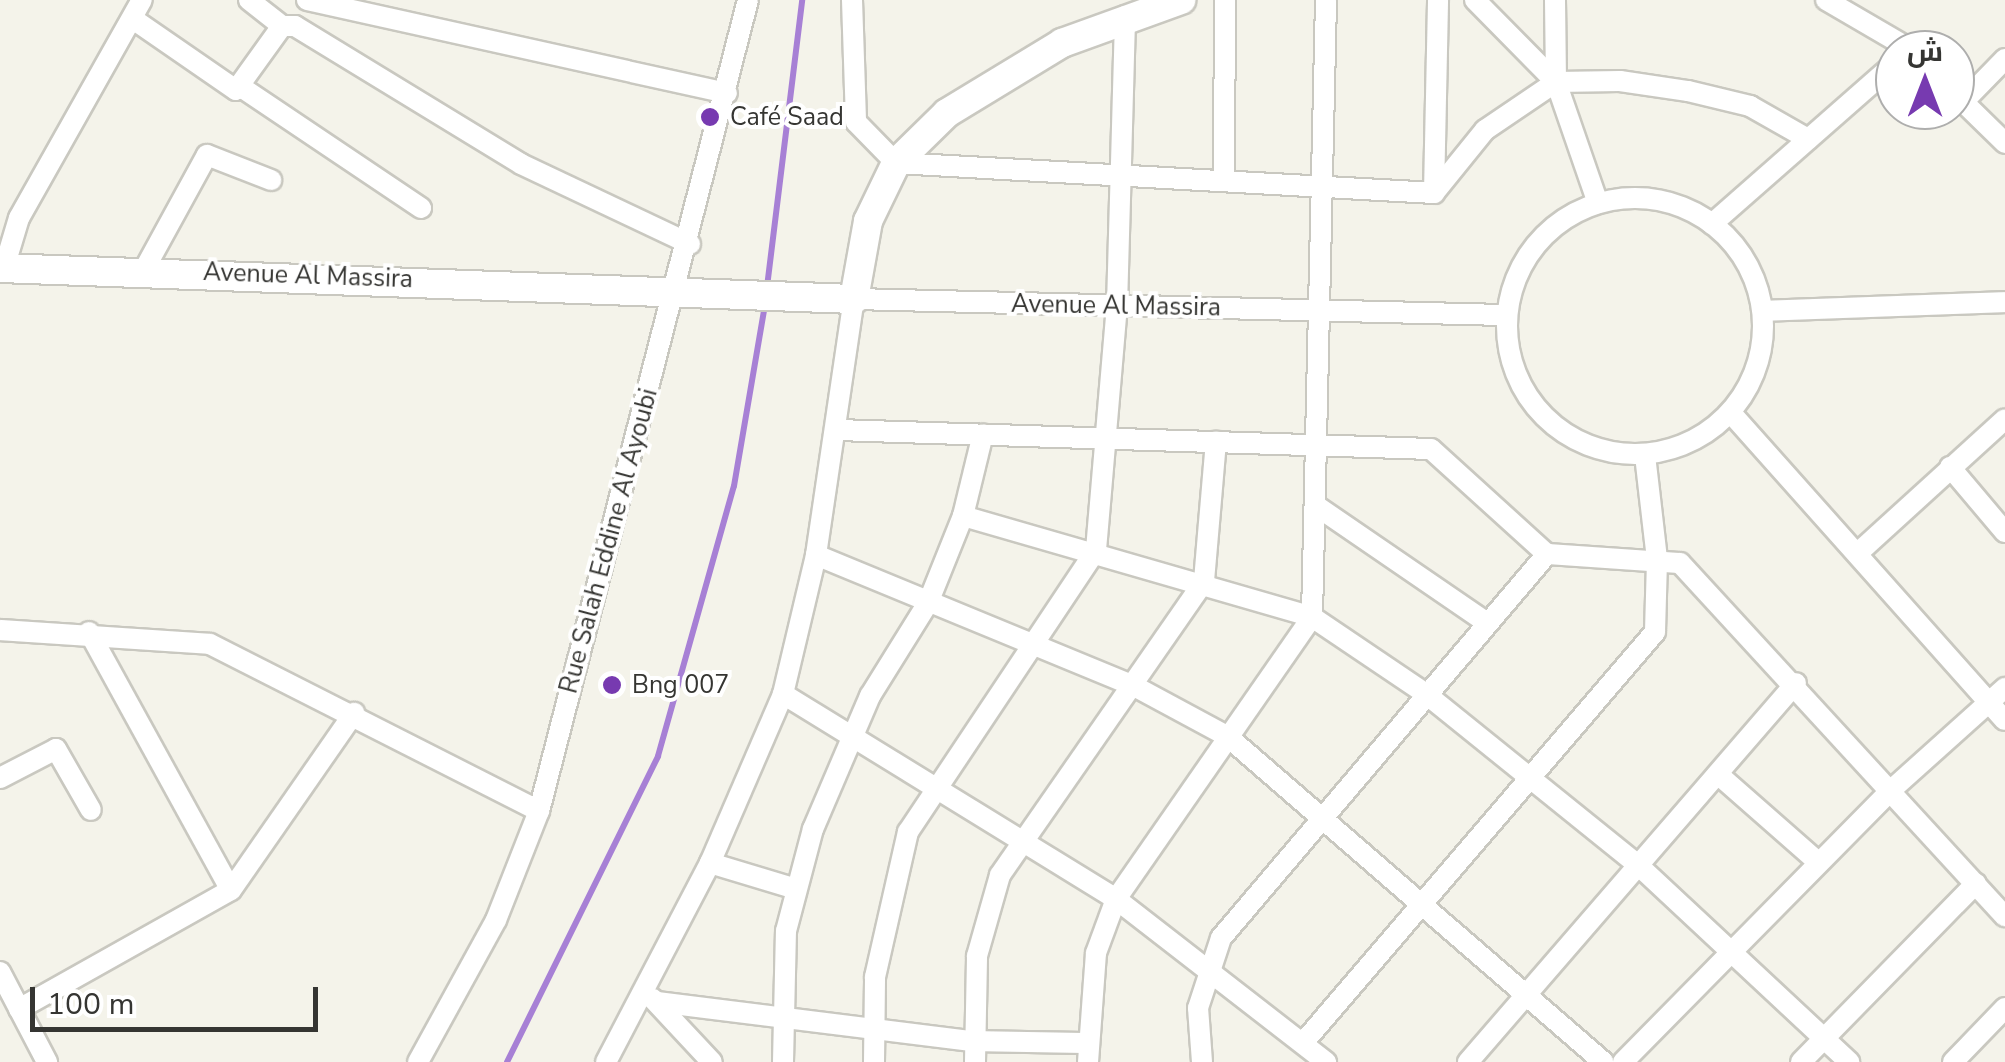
<!DOCTYPE html>
<html>
<head>
<meta charset="utf-8">
<style>
  body { margin:0 }
  #map { position:relative; width:2005px; height:1062px; overflow:hidden; background:#f4f3ea; font-family:"Nunito Sans",Cairo,sans-serif }
  div>[style] { position:absolute }
  .stream>* { height:6px; margin:-3px; padding:0 3px; transform-origin:3px; border-radius:3px; background:#a780d5 }
  .roads { filter:drop-shadow(2px 0 #c9c8c0) drop-shadow(-2px 0 #c9c8c0) drop-shadow(0 2px #c9c8c0) drop-shadow(0 -2px #c9c8c0) }
  .street>* { height:20px; margin:-10px; padding:0 10px; transform-origin:10px; border-radius:10px; background:#fff }
  .street>.ring { margin:-10px; padding:0; box-sizing:content-box; background:none; border:20px solid #fff; border-radius:50% }
  .secondary>* { height:28px; margin:-14px; padding:0 14px; transform-origin:14px; border-radius:14px; background:#fff }
  .dots>* { width:28px; height:28px; translate:-50% -50%; box-sizing:border-box; border:5px solid #fff; border-radius:50% }
  span { translate:-50% -50%; white-space:nowrap; text-align:center; line-height:1.15; -webkit-text-stroke:8px #fff; paint-order:stroke }
  .poi-label { font-size:25px; color:#353532 }
  .left { translate:0 -50%; text-align:left }
  .street-label { font-size:25px; color:#353532 }
  .north { position:absolute; left:1875px; top:30px; width:100px; height:100px; box-sizing:border-box; background:#fff; border:2px solid #aeaead; border-radius:50%; rotate:0deg; font-size:28px; font-weight:700; line-height:40px; text-align:center; color:#353532 }
  .north::after { content:''; display:block; margin:auto; width:35px; height:45px; background:#773ab0; clip-path:polygon(50% 0,100% 100%,50% 72%,0 100%) }
  .scale { position:absolute; left:30px; top:987px; width:288px; height:45px; box-sizing:border-box; border:5px solid #353532; border-top:0; padding-left:12px; font-size:30px; line-height:35px; white-space:nowrap; color:#353532; -webkit-text-stroke:8px #fff; paint-order:stroke }
</style>
</head>
<body>
<div id="map">
  <div class="stream">
    <i style="left:767px;top:287px;width:289px;rotate:-83deg"></i>
    <i style="left:507px;top:1062px;width:341px;rotate:-63.7deg"></i>
    <i style="left:658px;top:756px;width:280px;rotate:-74.3deg"></i>
    <i style="left:734px;top:486px;width:185px;rotate:-80.3deg"></i>
  </div>
  <div class="roads">
    <div class="street">
      <i style="left:249px;top:0;width:42px;rotate:38.2deg"></i>
      <i style="left:307px;top:0;width:430px;rotate:12.5deg"></i>
      <i style="left:852px;top:0;width:122px;rotate:88.1deg"></i>
      <i style="left:856px;top:122px;width:57px;rotate:45.7deg"></i>
      <i style="left:896px;top:163px;width:539px;rotate:3.19deg"></i>
      <i style="left:1475px;top:0;width:115px;rotate:45.4deg"></i>
      <i style="left:1555px;top:0;width:82px;rotate:89.3deg"></i>
      <i style="left:1556px;top:82px;width:128px;rotate:70.9deg"></i>
      <i style="left:1826px;top:0;width:99px;rotate:30.2deg"></i>
      <i style="left:133px;top:19px;width:125px;rotate:34.6deg"></i>
      <i style="left:236px;top:90px;width:79px;rotate:-54.3deg"></i>
      <i style="left:282px;top:26px;width:13px"></i>
      <i style="left:295px;top:26px;width:265px;rotate:31.4deg"></i>
      <i style="left:521px;top:164px;width:187px;rotate:25.3deg"></i>
      <i style="left:241px;top:87px;width:217px;rotate:33.9deg"></i>
      <i style="left:1955px;top:94px;width:70px;rotate:44.4deg"></i>
      <i style="left:1963px;top:102px;width:60px;rotate:-45.7deg"></i>
      <i style="left:1224px;top:178px;width:178px;rotate:-89.7deg"></i>
      <i style="left:1434px;top:193px;width:81px;rotate:-51deg"></i>
      <i style="left:1485px;top:130px;width:86px;rotate:-34.1deg"></i>
      <i style="left:1556px;top:82px;width:64px;rotate:-0.9deg"></i>
      <i style="left:1620px;top:81px;width:69px;rotate:8.4deg"></i>
      <i style="left:1688px;top:91px;width:64px;rotate:13.6deg"></i>
      <i style="left:1750px;top:106px;width:67px;rotate:29.6deg"></i>
      <i style="left:1434px;top:193px;width:193px;rotate:-88.8deg"></i>
      <i class="ring" style="left:1507px;top:198px;width:236px;height:236px"></i>
      <i style="left:1712px;top:224px;width:244px;rotate:-41.3deg"></i>
      <i style="left:4px;top:268px;width:52px;rotate:-73.3deg"></i>
      <i style="left:19px;top:218px;width:250px;rotate:-60.6deg"></i>
      <i style="left:144px;top:270px;width:131px;rotate:-61.3deg"></i>
      <i style="left:207px;top:155px;width:69px;rotate:21.3deg"></i>
      <i style="left:1763px;top:311px;width:242px;rotate:-2.1deg"></i>
      <i style="left:1731px;top:413px;width:411px;rotate:48.3deg"></i>
      <i style="left:837px;top:430px;width:594px;rotate:1.83deg"></i>
      <i style="left:1431px;top:449px;width:156px;rotate:42.2deg"></i>
      <i style="left:1547px;top:554px;width:133px;rotate:3.9deg"></i>
      <i style="left:1680px;top:563px;width:480px;rotate:47.4deg"></i>
      <i style="left:1950px;top:467px;width:85px;rotate:49.8deg"></i>
      <i style="left:1315px;top:505px;width:207px;rotate:34.4deg"></i>
      <i style="left:963px;top:516px;width:363px;rotate:16.1deg"></i>
      <i style="left:1312px;top:617px;width:138px;rotate:34deg"></i>
      <i style="left:1426px;top:694px;width:272px;rotate:38.9deg"></i>
      <i style="left:1638px;top:865px;width:289px;rotate:43deg"></i>
      <i style="left:1859px;top:552px;width:197px;rotate:-42.3deg"></i>
      <i style="left:816px;top:555px;width:344px;rotate:22.4deg"></i>
      <i style="left:1134px;top:686px;width:106px;rotate:28.3deg"></i>
      <i style="left:1227px;top:736px;width:498px;rotate:40.9deg"></i>
      <i style="left:0;top:630px;width:210px;rotate:3.8deg"></i>
      <i style="left:210px;top:644px;width:369px;rotate:26.9deg"></i>
      <i style="left:89px;top:632px;width:294px;rotate:61.2deg"></i>
      <i style="left:783px;top:694px;width:391px;rotate:31.6deg"></i>
      <i style="left:1116px;top:899px;width:266px;rotate:37.8deg"></i>
      <i style="left:1720px;top:776px;width:130px;rotate:41.3deg"></i>
      <i style="left:0;top:778px;width:63px;rotate:-27.4deg"></i>
      <i style="left:56px;top:749px;width:70px;rotate:60.2deg"></i>
      <i style="left:710px;top:863px;width:90px;rotate:16.8deg"></i>
      <i style="left:0;top:972px;width:102px;rotate:62.4deg"></i>
      <i style="left:653px;top:999px;width:86px;rotate:46.9deg"></i>
      <i style="left:657px;top:1002px;width:315px;rotate:7.1deg"></i>
      <i style="left:970px;top:1041px;width:114px;rotate:1deg"></i>
      <i style="left:19px;top:1009px;width:243px;rotate:-29.3deg"></i>
      <i style="left:231px;top:890px;width:216px;rotate:-55.2deg"></i>
      <i style="left:1303px;top:1043px;width:541px;rotate:-49.42deg"></i>
      <i style="left:1655px;top:632px;width:73px;rotate:-88.4deg"></i>
      <i style="left:1657px;top:559px;width:105px;rotate:-96.6deg"></i>
      <i style="left:418px;top:1062px;width:162px;rotate:-61.2deg"></i>
      <i style="left:496px;top:920px;width:117px;rotate:-68.5deg"></i>
      <i style="left:539px;top:811px;width:837px;rotate:-75.55deg"></i>
      <i style="left:606px;top:1062px;width:225px;rotate:-62.4deg"></i>
      <i style="left:710px;top:863px;width:184px;rotate:-66.6deg"></i>
      <i style="left:783px;top:694px;width:143px;rotate:-76.6deg"></i>
      <i style="left:816px;top:555px;width:259px;rotate:-81.6deg"></i>
      <i style="left:854px;top:299px;width:652px;rotate:1.41deg"></i>
      <i style="left:783px;top:1062px;width:131px;rotate:-88.7deg"></i>
      <i style="left:786px;top:931px;width:106px;rotate:-75.2deg"></i>
      <i style="left:813px;top:829px;width:145px;rotate:-66.8deg"></i>
      <i style="left:870px;top:696px;width:110px;rotate:-58.1deg"></i>
      <i style="left:928px;top:603px;width:94px;rotate:-68.1deg"></i>
      <i style="left:963px;top:516px;width:84px;rotate:-76.3deg"></i>
      <i style="left:874px;top:1062px;width:85px;rotate:-89.3deg"></i>
      <i style="left:875px;top:977px;width:149px;rotate:-77.2deg"></i>
      <i style="left:908px;top:832px;width:339px;rotate:-56.3deg"></i>
      <i style="left:1096px;top:550px;width:245px;rotate:-85.1deg"></i>
      <i style="left:1117px;top:306px;width:290px;rotate:-88.4deg"></i>
      <i style="left:975px;top:1062px;width:106px;rotate:-88.9deg"></i>
      <i style="left:977px;top:956px;width:84px;rotate:-74.1deg"></i>
      <i style="left:1000px;top:875px;width:358px;rotate:-55.2deg"></i>
      <i style="left:1204px;top:581px;width:140px;rotate:-85.1deg"></i>
      <i style="left:1088px;top:1062px;width:109px;rotate:-85.8deg"></i>
      <i style="left:1096px;top:953px;width:58px;rotate:-69.7deg"></i>
      <i style="left:1116px;top:899px;width:343px;rotate:-55.2deg"></i>
      <i style="left:1312px;top:617px;width:617px;rotate:-88.7deg"></i>
      <i style="left:1202px;top:1062px;width:54px;rotate:-94.2deg"></i>
      <i style="left:1198px;top:1008px;width:74px;rotate:-71.8deg"></i>
      <i style="left:1221px;top:938px;width:504px;rotate:-49.67deg"></i>
      <i style="left:1468px;top:1062px;width:501px;rotate:-49.13deg"></i>
      <i style="left:1623px;top:1062px;width:379px;rotate:-45.4deg"></i>
      <i style="left:1889px;top:792px;width:156px;rotate:-41.9deg"></i>
      <i style="left:1801px;top:1062px;width:250px;rotate:-45.6deg"></i>
      <i style="left:1953px;top:1062px;width:75px;rotate:-46.1deg"></i>
    </div>
    <div class="secondary">
      <i style="left:0;top:268px;width:855px;rotate:2.08deg"></i>
      <i style="left:854px;top:299px;width:79px;rotate:-79.8deg"></i>
      <i style="left:868px;top:221px;width:64px;rotate:-64.2deg"></i>
      <i style="left:896px;top:163px;width:71px;rotate:-44.4deg"></i>
      <i style="left:947px;top:113px;width:135px;rotate:-31.3deg"></i>
      <i style="left:1062px;top:43px;width:127px;rotate:-19.9deg"></i>
    </div>
  </div>
  <div class="dots">
    <i style="left:710px;top:117px;background:#773ab0"></i>
    <i style="left:612px;top:685px;background:#773ab0"></i>
  </div>
  <div class="poi-label">
    <span class="left" style="left:730px;top:117px">Café Saad</span>
    <span class="left" style="left:632px;top:685px">Bng 007</span>
  </div>
  <div class="street-label">
    <span style="left:308px;top:276px;rotate:2deg">Avenue Al Massira</span>
    <span style="left:1116px;top:306px;rotate:1deg">Avenue Al Massira</span>
    <span style="left:609px;top:541px;rotate:-75deg">Rue Salah Eddine Al Ayoubi</span>
  </div>
  <div class="north">ش</div>
  <div class="scale">100 m</div>
</div>
</body>
</html>
